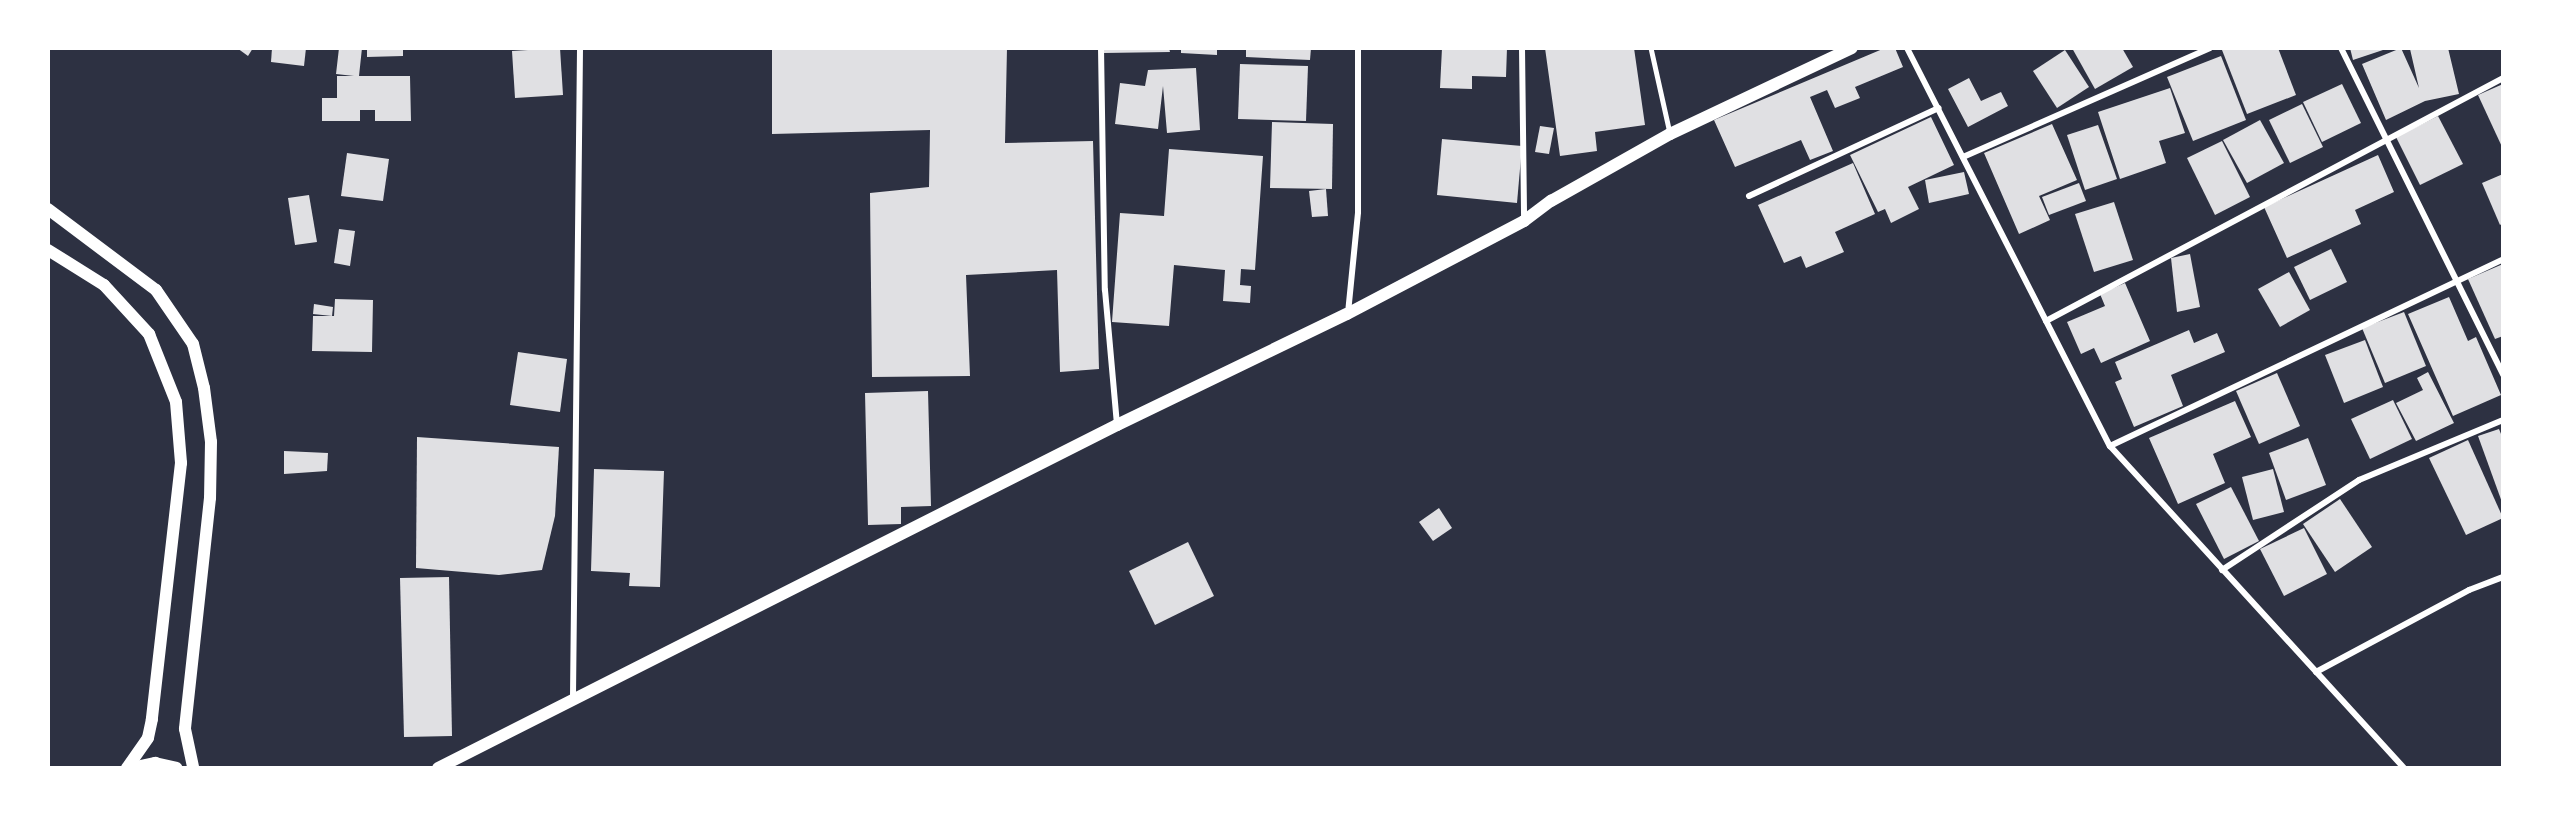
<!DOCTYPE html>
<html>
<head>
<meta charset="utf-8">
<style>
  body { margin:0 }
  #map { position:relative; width:2551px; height:816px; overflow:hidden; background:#2d3142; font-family:Barlow,sans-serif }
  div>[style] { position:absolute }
  .building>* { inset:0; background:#e0e0e3 }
  .service>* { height:4.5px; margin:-2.25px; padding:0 2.25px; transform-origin:2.25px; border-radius:2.25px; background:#fff }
  .minor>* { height:6px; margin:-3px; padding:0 3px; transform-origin:3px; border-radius:3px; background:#fff }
  .secondary>* { height:12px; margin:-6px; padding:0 6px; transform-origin:6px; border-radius:6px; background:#fff }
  span { translate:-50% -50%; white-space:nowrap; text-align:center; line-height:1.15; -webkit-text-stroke:4.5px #fff; paint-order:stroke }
  .frame { position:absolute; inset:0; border:50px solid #fff; pointer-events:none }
</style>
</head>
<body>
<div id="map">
  <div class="building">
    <i style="clip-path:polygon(237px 48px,253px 48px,248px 56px)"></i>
    <i style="clip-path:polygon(272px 48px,306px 48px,304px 66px,271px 62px)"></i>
    <i style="clip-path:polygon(339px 48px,362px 48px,359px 76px,410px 76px,411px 121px,375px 121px,375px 110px,360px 110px,360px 121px,322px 121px,322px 98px,337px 98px,337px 76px,354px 76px,336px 74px)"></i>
    <i style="clip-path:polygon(367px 48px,403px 48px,403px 56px,367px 57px)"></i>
    <i style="clip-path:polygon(560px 48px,563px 95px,515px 98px,512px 51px)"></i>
    <i style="clip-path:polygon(772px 48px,1007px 48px,1005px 143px,1093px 141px,1099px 369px,1060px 372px,1057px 270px,966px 275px,970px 376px,872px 377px,870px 193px,929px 187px,930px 130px,772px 134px)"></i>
    <i style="clip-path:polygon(1104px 48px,1169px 48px,1170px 52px,1104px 53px)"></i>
    <i style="clip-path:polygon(1181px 48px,1217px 48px,1217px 55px,1181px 53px)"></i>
    <i style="clip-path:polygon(1246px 48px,1311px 48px,1310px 60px,1246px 57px)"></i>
    <i style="clip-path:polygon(1442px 48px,1507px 48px,1506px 77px,1472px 76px,1472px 89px,1440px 88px)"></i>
    <i style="clip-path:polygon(1545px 48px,1634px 48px,1645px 125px,1595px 132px,1597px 151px,1560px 156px)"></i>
    <i style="clip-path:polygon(1885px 48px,1895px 48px,1903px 67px,1855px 87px,1860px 98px,1835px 108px,1827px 90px,1810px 97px,1833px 151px,1810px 160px,1801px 140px,1735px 167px,1714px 120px)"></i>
    <i style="clip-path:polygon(2072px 48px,2122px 48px,2133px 67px,2095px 89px)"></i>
    <i style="clip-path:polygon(2278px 48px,2296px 95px,2247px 114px,2222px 50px)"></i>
    <i style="clip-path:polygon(2350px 48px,2389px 48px,2353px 60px)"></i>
    <i style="clip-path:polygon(2401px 48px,2419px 88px,2410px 49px,2448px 48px,2459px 94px,2425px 101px,2386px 120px,2362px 64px)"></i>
    <i style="clip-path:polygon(2065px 50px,2089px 87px,2057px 108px,2033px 71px)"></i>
    <i style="clip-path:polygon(2221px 56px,2246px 120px,2193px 141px,2167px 77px)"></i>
    <i style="clip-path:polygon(1240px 64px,1308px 66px,1306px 121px,1238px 119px)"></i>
    <i style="clip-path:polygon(1196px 68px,1200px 130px,1167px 133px,1163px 86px,1158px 129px,1115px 124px,1120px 83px,1145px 86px,1148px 70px)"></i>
    <i style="clip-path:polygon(1969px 78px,1981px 101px,2001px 92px,2008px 106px,1968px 127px,1948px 89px)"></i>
    <i style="clip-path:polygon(2342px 84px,2361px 123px,2322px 142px,2303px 102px)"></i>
    <i style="clip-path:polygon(2503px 84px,2503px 149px,2478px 95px)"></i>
    <i style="clip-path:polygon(2170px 88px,2185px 133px,2159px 141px,2166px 163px,2120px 179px,2098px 112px)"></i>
    <i style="clip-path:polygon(2302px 104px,2323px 147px,2290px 163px,2269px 120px)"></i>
    <i style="clip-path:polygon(2438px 116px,2463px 164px,2420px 185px,2396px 137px)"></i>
    <i style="clip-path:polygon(1931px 117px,1954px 165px,1908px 187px,1919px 209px,1891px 223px,1885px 209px,1878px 212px,1850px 155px)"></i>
    <i style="clip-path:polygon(2260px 120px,2284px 163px,2247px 183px,2223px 140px)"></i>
    <i style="clip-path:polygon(1272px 122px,1333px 124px,1332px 189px,1270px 188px)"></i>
    <i style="clip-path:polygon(2052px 124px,2077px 180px,2039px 196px,2050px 220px,2019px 234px,1984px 153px)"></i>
    <i style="clip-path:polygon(2098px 125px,2117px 179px,2085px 190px,2067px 135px)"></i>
    <i style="clip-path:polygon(1540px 126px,1554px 128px,1549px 154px,1535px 152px)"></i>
    <i style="clip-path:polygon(1442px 139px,1522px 146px,1517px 203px,1437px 195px)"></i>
    <i style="clip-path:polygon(2222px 141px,2250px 197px,2215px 215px,2187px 158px)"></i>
    <i style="clip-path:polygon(1169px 149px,1263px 156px,1255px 270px,1241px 269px,1240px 285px,1251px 286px,1250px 303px,1223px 301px,1225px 270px,1174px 265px,1169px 326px,1112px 322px,1120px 213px,1164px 216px)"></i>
    <i style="clip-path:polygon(347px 153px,389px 159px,383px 201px,341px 196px)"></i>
    <i style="clip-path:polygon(2378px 155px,2394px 192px,2355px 210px,2361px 224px,2287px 258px,2264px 207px)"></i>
    <i style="clip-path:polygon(1853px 163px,1875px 214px,1835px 232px,1844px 252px,1806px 268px,1801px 256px,1784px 263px,1758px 205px)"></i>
    <i style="clip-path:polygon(1964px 172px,1969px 194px,1929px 203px,1925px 180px)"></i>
    <i style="clip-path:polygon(2503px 174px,2503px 223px,2500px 225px,2482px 183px)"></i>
    <i style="clip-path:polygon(2079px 183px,2086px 201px,2049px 215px,2042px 197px)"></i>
    <i style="clip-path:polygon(1326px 189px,1328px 216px,1312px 217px,1309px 191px)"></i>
    <i style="clip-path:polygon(309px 195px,317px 242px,295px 245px,288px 198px)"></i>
    <i style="clip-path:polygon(2114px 202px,2133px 260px,2094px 272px,2075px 214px)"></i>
    <i style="clip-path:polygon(339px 229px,355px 231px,350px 266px,334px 263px)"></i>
    <i style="clip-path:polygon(2331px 249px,2347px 282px,2310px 300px,2294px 267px)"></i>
    <i style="clip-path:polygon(2190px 254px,2200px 307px,2177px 312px,2171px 258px)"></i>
    <i style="clip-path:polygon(2503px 264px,2503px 336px,2495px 339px,2468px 279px)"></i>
    <i style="clip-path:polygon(2289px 272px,2310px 310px,2280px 327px,2258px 289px)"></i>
    <i style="clip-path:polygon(2125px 283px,2150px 341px,2101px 363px,2094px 348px,2081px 354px,2067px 322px,2105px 306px,2100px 294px)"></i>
    <i style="clip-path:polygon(2449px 297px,2468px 341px,2476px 337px,2501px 395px,2453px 416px,2408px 314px)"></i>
    <i style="clip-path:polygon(335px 299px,373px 300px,372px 352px,312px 351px,313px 316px,334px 316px)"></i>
    <i style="clip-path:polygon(314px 304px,333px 307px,332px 316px,313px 314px)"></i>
    <i style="clip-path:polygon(2404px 312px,2426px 366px,2385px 383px,2362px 328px)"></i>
    <i style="clip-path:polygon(2189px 330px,2194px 343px,2217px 333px,2225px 352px,2171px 375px,2183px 406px,2134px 427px,2115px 382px,2122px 379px,2115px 362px)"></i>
    <i style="clip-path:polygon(2365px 340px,2383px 387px,2344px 403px,2325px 355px)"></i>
    <i style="clip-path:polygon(518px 352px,567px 359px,560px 412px,510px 405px)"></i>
    <i style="clip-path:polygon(2428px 372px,2454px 423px,2416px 441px,2396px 403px,2423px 390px,2417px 378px)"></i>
    <i style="clip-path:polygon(2277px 373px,2300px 426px,2259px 444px,2236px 391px)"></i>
    <i style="clip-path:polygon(928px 391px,931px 506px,901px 507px,901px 524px,868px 525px,865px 393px)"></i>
    <i style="clip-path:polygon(2393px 400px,2412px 439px,2370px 459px,2351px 419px)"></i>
    <i style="clip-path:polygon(2235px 401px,2251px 437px,2213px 454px,2225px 483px,2178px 504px,2149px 438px)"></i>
    <i style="clip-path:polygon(2499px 429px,2503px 439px,2503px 505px,2478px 436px)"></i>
    <i style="clip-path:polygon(417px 437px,559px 447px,555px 516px,542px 570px,499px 575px,416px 568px)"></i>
    <i style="clip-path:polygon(2308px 438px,2326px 485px,2286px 500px,2269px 453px)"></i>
    <i style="clip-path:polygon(2468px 440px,2503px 518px,2466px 535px,2429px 458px)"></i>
    <i style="clip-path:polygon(284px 451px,328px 453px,327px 471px,284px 474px)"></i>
    <i style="clip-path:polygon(594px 469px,664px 471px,660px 587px,629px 586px,630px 573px,591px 571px)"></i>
    <i style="clip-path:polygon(2273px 469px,2284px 512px,2253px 520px,2242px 477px)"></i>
    <i style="clip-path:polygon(2231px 487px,2259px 541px,2224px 559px,2196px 504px)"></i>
    <i style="clip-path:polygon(2340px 499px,2372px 547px,2335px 572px,2303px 524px)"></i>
    <i style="clip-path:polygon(1439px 508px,1452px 528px,1433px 541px,1419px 522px)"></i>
    <i style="clip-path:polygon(2304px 528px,2327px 574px,2284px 596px,2260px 549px)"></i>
    <i style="clip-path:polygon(1188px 542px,1214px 596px,1155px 625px,1129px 571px)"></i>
    <i style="clip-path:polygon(449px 577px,452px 736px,404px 737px,400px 578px)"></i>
  </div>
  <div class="service">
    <i style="left:1651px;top:48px;width:87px;rotate:77.4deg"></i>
  </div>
  <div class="minor">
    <i style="left:1101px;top:48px;width:242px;rotate:89.1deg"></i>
    <i style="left:1105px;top:290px;width:136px;rotate:84.9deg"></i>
    <i style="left:1522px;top:48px;width:173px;rotate:89.3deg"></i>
    <i style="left:1907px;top:48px;width:447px;rotate:63deg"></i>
    <i style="left:2110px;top:446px;width:436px;rotate:47.6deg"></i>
    <i style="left:2341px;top:48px;width:365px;rotate:63.6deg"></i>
    <i style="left:1963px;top:157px;width:270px;rotate:-23.8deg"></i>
    <i style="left:1749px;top:196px;width:209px;rotate:-24.9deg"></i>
    <i style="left:1348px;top:313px;width:101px;rotate:-84.3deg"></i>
    <i style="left:1358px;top:212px;width:164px;rotate:-90deg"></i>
    <i style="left:2046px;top:321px;width:518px;rotate:-28deg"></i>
    <i style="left:2110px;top:446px;width:435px;rotate:-25.4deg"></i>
    <i style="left:2222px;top:570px;width:164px;rotate:-33.3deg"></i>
    <i style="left:2359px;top:480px;width:156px;rotate:-22.6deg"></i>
    <i style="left:2316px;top:672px;width:174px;rotate:-28.2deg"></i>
    <i style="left:2469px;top:590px;width:36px;rotate:-21deg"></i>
    <i style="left:573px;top:696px;width:648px;rotate:-89.38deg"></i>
  </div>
  <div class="secondary">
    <i style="left:48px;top:209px;width:135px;rotate:36.9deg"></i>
    <i style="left:156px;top:290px;width:65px;rotate:55.6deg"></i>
    <i style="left:193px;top:344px;width:45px;rotate:76deg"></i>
    <i style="left:204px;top:388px;width:54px;rotate:82.6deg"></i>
    <i style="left:211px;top:442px;width:56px;rotate:91deg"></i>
    <i style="left:210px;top:498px;width:232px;rotate:96.2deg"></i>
    <i style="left:185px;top:729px;width:40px;rotate:78deg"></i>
    <i style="left:48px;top:250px;width:66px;rotate:32deg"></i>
    <i style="left:104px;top:285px;width:67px;rotate:47.4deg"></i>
    <i style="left:149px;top:334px;width:73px;rotate:68.3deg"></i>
    <i style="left:176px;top:402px;width:61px;rotate:85.3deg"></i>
    <i style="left:181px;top:463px;width:258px;rotate:96.5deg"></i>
    <i style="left:152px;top:719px;width:19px;rotate:102deg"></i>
    <i style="left:148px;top:738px;width:37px;rotate:125deg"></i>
    <i style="left:131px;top:768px;width:25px;rotate:-12deg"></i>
    <i style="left:155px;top:763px;width:22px;rotate:13deg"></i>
    <i style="left:438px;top:768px;width:761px;rotate:-26.8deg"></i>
    <i style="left:1117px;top:425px;width:255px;rotate:-25.8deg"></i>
    <i style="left:1347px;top:314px;width:200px;rotate:-27.7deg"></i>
    <i style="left:1524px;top:221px;width:34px;rotate:-37deg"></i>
    <i style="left:1551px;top:201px;width:137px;rotate:-29.4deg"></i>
    <i style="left:1670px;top:134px;width:201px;rotate:-25.3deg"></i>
  </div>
  <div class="frame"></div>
</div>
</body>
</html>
